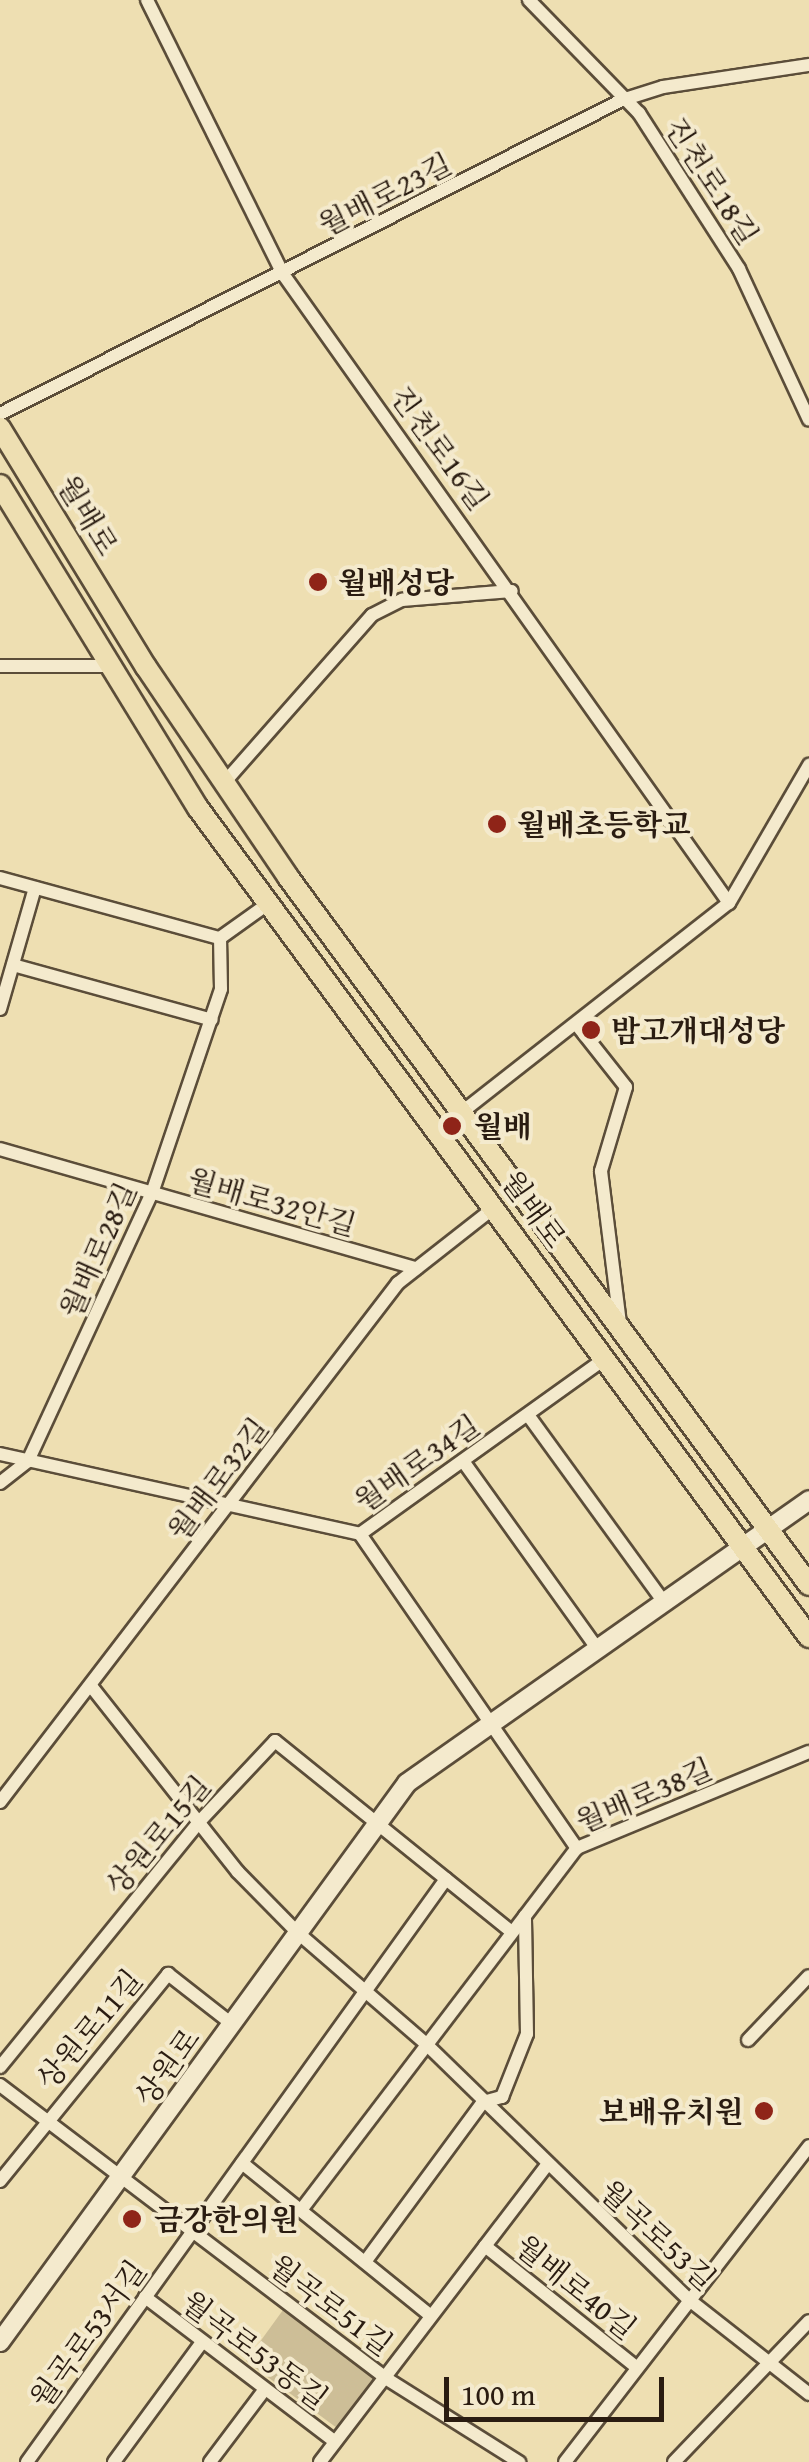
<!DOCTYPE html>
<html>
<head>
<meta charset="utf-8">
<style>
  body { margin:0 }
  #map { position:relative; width:809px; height:2462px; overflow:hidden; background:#eedfb2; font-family:"Gentium Book Plus","Noto Serif KR",serif }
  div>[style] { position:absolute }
  .green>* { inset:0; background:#cdbe97 }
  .roads { filter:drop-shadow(2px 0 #5b4d39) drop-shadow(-2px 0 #5b4d39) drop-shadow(0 2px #5b4d39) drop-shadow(0 -2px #5b4d39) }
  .street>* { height:12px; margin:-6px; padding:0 6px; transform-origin:6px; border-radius:6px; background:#f4eacd }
  .secondary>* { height:18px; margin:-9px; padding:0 9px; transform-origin:9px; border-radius:9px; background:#f4eacd }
  .primary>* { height:20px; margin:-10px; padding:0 10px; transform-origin:10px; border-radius:10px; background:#eedfb2 }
  .dots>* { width:28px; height:28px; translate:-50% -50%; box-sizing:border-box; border:5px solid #f4eacd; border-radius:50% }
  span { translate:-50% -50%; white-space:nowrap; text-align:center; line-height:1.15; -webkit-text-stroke:8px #f4eacd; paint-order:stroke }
  .street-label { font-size:30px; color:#2a1c11 }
  .poi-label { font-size:30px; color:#2a1c11; font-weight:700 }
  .left { translate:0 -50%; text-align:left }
  .right { translate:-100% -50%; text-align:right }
  .scale { position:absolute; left:444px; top:2377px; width:220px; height:45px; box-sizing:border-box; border:5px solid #2a1c11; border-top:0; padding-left:12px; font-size:30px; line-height:35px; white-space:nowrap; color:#2a1c11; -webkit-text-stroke:8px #f4eacd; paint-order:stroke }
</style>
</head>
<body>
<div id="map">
  <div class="green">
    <i style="clip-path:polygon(283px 2310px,373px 2378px,337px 2428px,246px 2361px)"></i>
  </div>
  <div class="roads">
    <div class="street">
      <i style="left:147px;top:0;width:306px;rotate:63.6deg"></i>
      <i style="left:283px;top:274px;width:771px;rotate:54.66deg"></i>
      <i style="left:529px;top:0;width:158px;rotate:45.8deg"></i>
      <i style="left:639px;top:113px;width:185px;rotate:57.3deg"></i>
      <i style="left:739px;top:269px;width:166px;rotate:65.1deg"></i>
      <i style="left:0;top:414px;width:697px;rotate:-26.79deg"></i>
      <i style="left:622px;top:100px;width:43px;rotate:-17.6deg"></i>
      <i style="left:663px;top:87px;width:148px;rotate:-8.6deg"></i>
      <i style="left:0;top:666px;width:112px"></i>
      <i style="left:223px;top:784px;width:225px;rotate:-48.6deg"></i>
      <i style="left:372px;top:615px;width:34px;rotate:-27deg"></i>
      <i style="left:402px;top:600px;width:110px;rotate:-4.7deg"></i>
      <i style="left:0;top:878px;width:228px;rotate:15.3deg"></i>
      <i style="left:220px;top:938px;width:60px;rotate:-35.5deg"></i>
      <i style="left:13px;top:965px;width:206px;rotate:15.4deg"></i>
      <i style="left:0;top:1009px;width:126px;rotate:-73.9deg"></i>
      <i style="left:577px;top:1025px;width:79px;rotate:51.7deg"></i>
      <i style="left:626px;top:1087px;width:88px;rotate:106.6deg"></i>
      <i style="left:601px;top:1171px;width:154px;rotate:82.9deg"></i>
      <i style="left:462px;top:1112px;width:339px;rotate:-38.1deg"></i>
      <i style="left:729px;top:903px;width:160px;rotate:-59.9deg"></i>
      <i style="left:0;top:1149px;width:433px;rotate:16deg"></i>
      <i style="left:528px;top:1415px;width:230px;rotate:54deg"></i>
      <i style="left:0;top:1454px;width:369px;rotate:12.5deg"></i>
      <i style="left:360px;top:1534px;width:302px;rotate:-35.6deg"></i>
      <i style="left:463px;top:1461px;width:230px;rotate:54.4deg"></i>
      <i style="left:0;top:1483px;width:36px;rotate:-38deg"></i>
      <i style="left:28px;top:1461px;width:295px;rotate:-65.2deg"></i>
      <i style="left:152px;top:1193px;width:215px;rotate:-71.3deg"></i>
      <i style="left:221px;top:989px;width:51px;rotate:-91.1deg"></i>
      <i style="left:360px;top:1534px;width:382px;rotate:55.4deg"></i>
      <i style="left:91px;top:1686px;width:237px;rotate:51.7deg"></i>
      <i style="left:238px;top:1872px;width:86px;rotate:45.5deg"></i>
      <i style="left:298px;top:1933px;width:169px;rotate:40.9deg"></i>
      <i style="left:426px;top:2044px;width:366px;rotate:44.2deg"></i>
      <i style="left:688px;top:2299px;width:154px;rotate:38.1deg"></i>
      <i style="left:0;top:1802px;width:654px;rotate:-52.52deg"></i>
      <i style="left:398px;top:1283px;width:123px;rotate:-38.1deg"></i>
      <i style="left:748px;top:2040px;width:88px;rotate:-46.4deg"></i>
      <i style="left:0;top:2067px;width:316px;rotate:-50.9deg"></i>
      <i style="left:199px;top:1822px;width:111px;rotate:-46.8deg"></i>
      <i style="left:275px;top:1741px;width:304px;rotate:38.9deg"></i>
      <i style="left:0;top:2085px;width:482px;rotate:37.2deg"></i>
      <i style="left:384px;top:2377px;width:160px;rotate:32.2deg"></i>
      <i style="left:242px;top:2163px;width:243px;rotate:39deg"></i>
      <i style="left:0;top:2181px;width:267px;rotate:-50.9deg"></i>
      <i style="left:168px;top:1974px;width:81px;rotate:38deg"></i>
      <i style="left:301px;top:2210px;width:455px;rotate:-52.7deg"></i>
      <i style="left:577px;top:1848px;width:251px;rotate:-22.5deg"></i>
      <i style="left:485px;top:2246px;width:193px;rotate:38.7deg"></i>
      <i style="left:365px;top:2262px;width:199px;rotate:-53.6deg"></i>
      <i style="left:483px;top:2102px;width:20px;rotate:-15deg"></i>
      <i style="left:502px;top:2097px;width:68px;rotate:-68.4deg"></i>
      <i style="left:527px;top:2034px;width:118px;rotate:-91deg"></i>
      <i style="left:145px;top:2297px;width:239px;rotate:37.3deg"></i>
      <i style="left:27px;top:2462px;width:718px;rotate:-54.3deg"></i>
      <i style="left:114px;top:2462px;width:149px;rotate:-53.7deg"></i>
      <i style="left:210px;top:2462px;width:91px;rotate:-53deg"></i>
      <i style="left:320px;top:2462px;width:372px;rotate:-52.6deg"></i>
      <i style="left:565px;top:2462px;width:399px;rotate:-52.3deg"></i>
      <i style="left:674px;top:2462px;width:195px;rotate:-46.2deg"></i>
    </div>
    <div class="secondary">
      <i style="left:0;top:2342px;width:691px;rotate:-53.94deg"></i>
      <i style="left:407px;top:1783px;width:492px;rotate:-35.1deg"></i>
    </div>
    <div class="primary">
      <i style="left:0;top:428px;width:280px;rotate:58.6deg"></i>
      <i style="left:146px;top:667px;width:254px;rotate:55.9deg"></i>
      <i style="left:288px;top:877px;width:879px;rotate:53.65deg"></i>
      <i style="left:0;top:485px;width:379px;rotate:58.5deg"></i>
      <i style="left:198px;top:808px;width:1030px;rotate:53.61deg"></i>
    </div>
  </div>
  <div class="dots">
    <i style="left:318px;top:582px;background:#8f2418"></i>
    <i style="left:497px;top:824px;background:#8f2418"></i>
    <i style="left:591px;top:1030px;background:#8f2418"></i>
    <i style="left:452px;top:1126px;background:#8f2418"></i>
    <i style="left:764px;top:2111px;background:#8f2418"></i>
    <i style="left:132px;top:2219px;background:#8f2418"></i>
  </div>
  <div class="street-label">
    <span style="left:712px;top:181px;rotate:57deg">진천로18길</span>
    <span style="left:385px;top:194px;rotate:-27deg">월배로23길</span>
    <span style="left:440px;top:448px;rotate:54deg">진천로16길</span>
    <span style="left:88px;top:515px;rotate:59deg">월배로</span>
    <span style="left:272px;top:1202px;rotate:16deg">월배로32안길</span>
    <span style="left:534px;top:1209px;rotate:54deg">월배로</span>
    <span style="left:98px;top:1250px;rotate:-66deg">월배로28길</span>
    <span style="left:417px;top:1463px;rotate:-35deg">월배로34길</span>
    <span style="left:218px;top:1479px;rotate:-53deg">월배로32길</span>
    <span style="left:644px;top:1795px;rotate:-23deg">월배로38길</span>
    <span style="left:158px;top:1835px;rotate:-50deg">상원로15길</span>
    <span style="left:89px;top:2029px;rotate:-50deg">상원로11길</span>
    <span style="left:167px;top:2067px;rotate:-54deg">상원로</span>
    <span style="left:658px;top:2235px;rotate:43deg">월곡로53길</span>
    <span style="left:576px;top:2287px;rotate:39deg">월배로40길</span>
    <span style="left:331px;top:2305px;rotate:37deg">월곡로51길</span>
    <span style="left:88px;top:2334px;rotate:-54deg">월곡로53서길</span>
    <span style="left:255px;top:2350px;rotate:37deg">월곡로53동길</span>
  </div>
  <div class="poi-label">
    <span class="left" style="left:338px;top:582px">월배성당</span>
    <span class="left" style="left:517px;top:824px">월배초등학교</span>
    <span class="left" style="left:611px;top:1030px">밤고개대성당</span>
    <span class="left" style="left:474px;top:1126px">월배</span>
    <span class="right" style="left:744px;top:2111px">보배유치원</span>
    <span class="left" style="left:154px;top:2219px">금강한의원</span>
  </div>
  <div class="scale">100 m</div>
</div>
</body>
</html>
